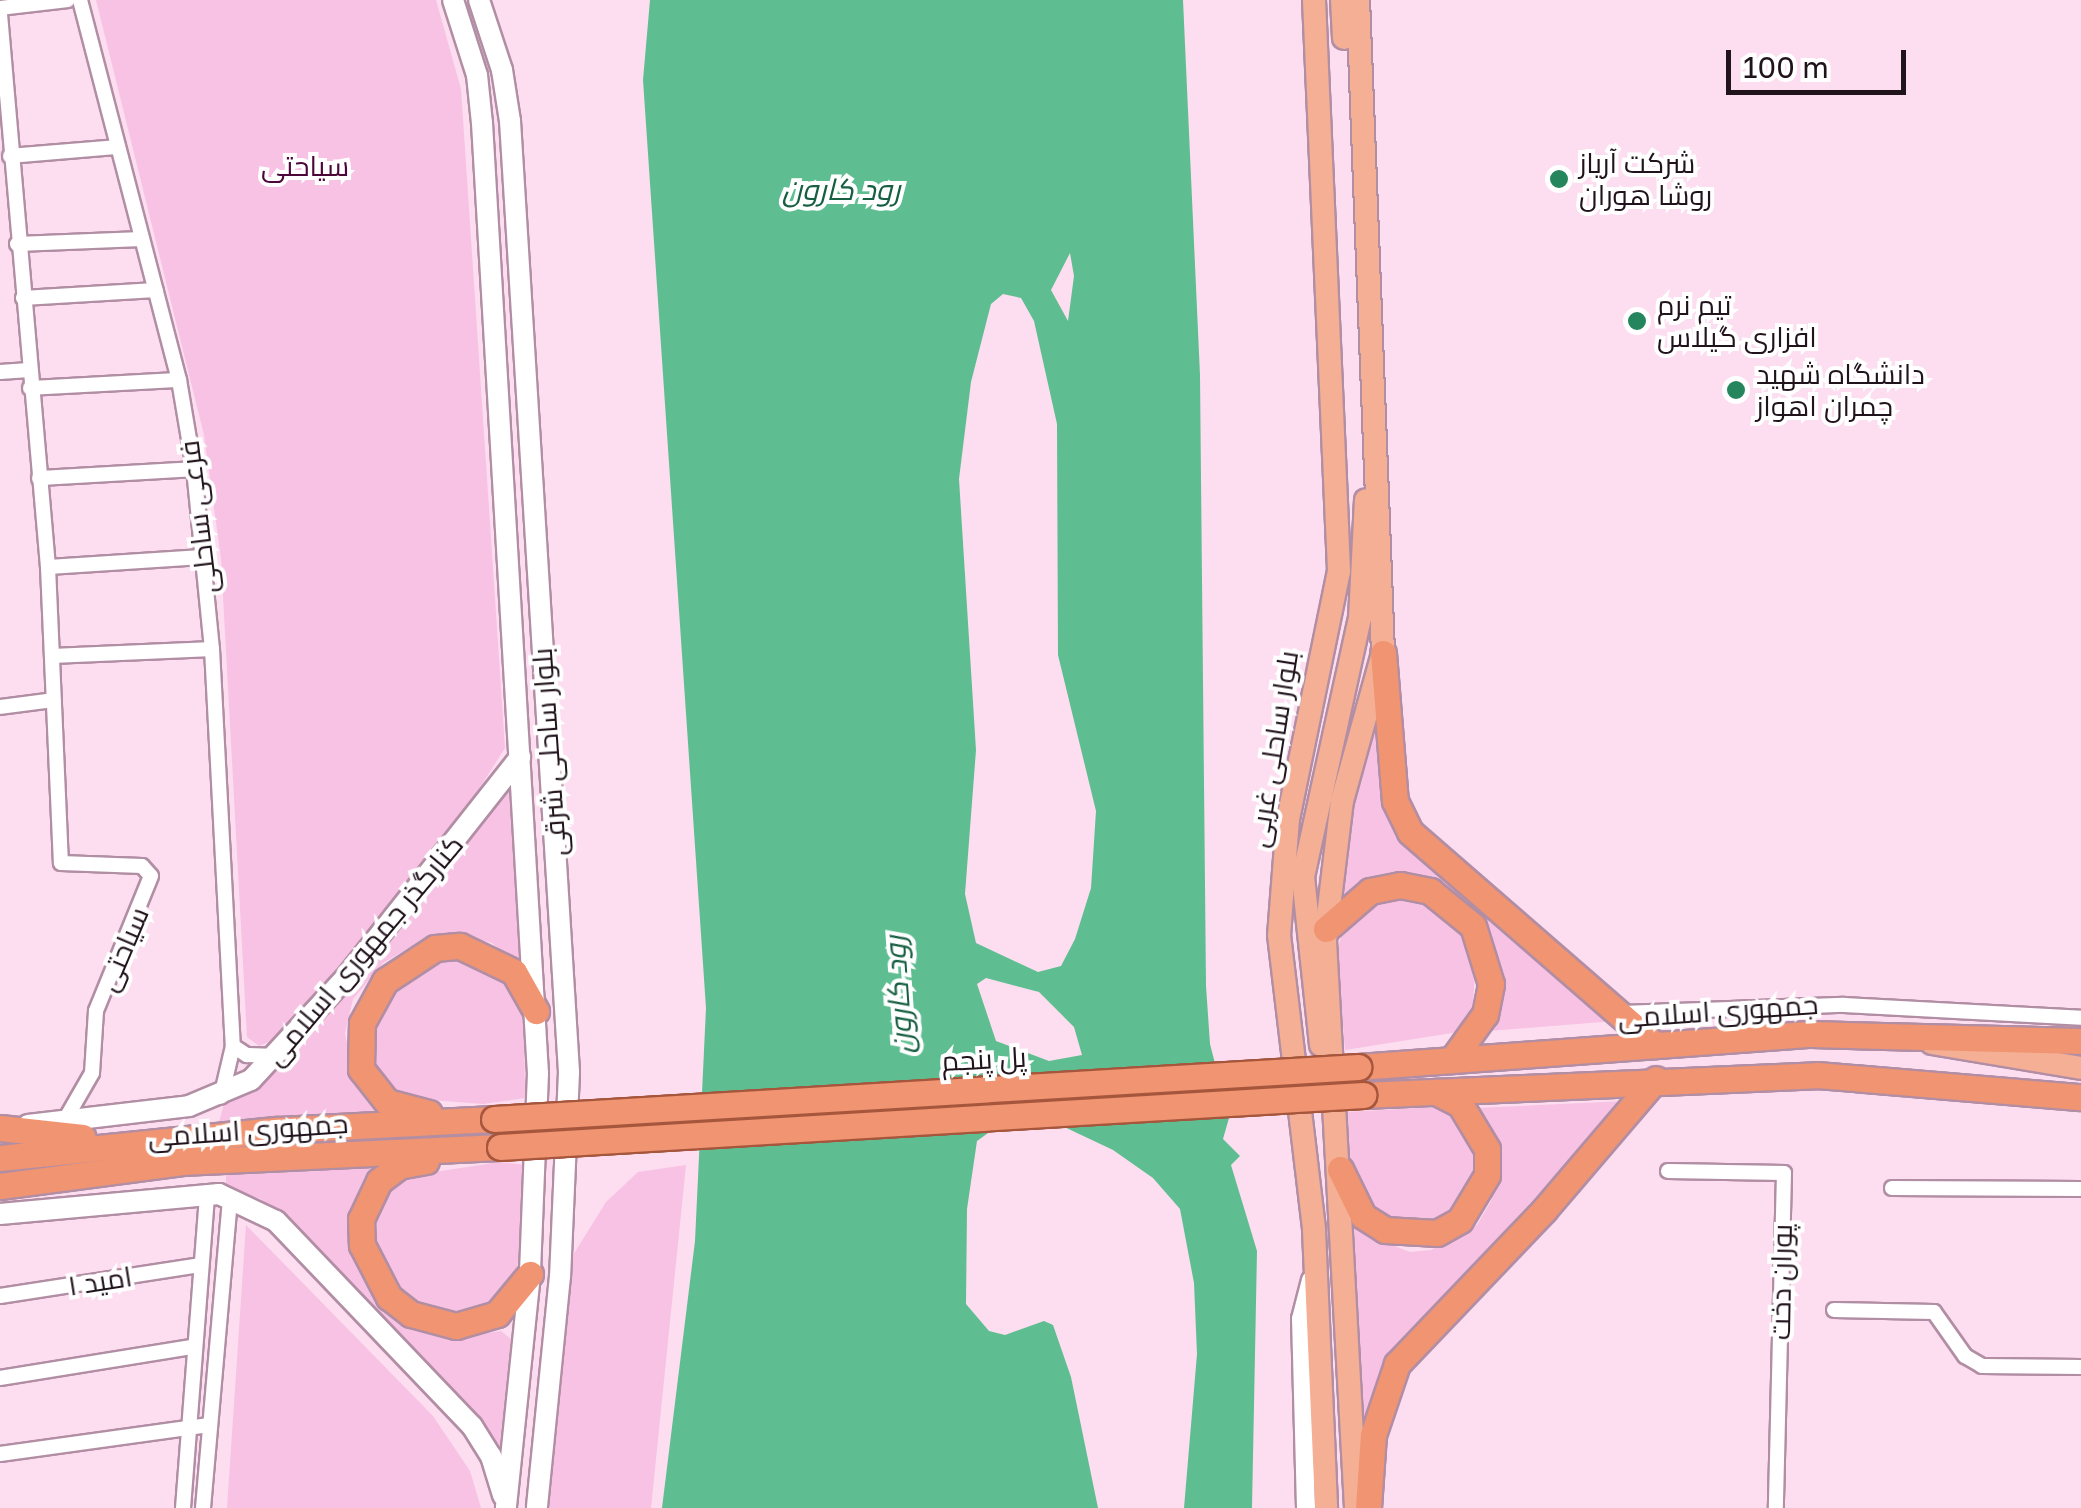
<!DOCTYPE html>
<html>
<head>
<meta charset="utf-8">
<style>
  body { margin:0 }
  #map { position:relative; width:2081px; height:1508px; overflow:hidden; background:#fdddf0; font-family:"Golos Text",Cairo,sans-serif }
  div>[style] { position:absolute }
  .green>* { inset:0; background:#f7c2e3 }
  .water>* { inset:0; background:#5ebe91 }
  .roads { filter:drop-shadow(2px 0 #b28ea4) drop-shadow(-2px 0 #b28ea4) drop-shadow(0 2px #b28ea4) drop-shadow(0 -2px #b28ea4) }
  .minor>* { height:14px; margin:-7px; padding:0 7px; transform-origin:7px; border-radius:7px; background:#fff }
  .tertiary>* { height:18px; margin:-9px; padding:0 9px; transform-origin:9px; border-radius:9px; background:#fff }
  .secondary>* { height:20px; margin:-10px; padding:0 10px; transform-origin:10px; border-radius:10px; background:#fff }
  .primary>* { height:22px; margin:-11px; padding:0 11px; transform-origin:11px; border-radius:11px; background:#f4af95 }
  .trunk>* { height:25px; margin:-12.5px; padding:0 12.5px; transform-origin:12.5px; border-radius:12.5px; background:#f09472 }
  .bridges { filter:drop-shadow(2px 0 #a5563c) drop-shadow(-2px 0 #a5563c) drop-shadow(0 2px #a5563c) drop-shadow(0 -2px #a5563c) }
  .trunk-bridge>* { height:25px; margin:-12.5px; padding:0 12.5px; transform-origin:12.5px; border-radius:12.5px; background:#f09472 }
  .dots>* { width:28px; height:28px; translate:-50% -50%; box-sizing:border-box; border:5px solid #fff; border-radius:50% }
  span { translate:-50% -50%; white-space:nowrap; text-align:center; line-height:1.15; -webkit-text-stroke:8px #fff; paint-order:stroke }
  .poi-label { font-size:28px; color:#20131b }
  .left { translate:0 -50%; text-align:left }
  .park-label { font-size:28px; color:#4c063a }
  .street-label { font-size:28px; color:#20131b }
  .water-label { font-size:30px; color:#175f42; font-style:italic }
  .scale { position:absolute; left:1726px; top:50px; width:180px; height:45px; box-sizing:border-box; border:5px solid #20131b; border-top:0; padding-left:12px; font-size:30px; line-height:35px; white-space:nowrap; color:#20131b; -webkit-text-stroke:8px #fff; paint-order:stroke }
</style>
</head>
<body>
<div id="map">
  <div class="green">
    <i style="clip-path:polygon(96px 0,436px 0,461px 89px,505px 748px,465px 811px,283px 1036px,259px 1046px,247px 1037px,221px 559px,204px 435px)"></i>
    <i style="clip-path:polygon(1381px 695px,1390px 814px,1615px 1021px,1488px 1031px,1496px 984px,1435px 883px,1419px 875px,1359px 883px,1331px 909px,1338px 857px)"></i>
    <i style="clip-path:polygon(515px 773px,527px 974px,492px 943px,463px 935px,424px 939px,383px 963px,353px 999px,345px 1033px,352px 1071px,392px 1116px,219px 1122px,224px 1104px,262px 1083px,314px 1028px)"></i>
    <i style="clip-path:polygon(1413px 892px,1460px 932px,1476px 960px,1471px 1030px,1345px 1050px,1337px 951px,1346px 919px,1362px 903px)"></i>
    <i style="clip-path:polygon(459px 954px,510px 979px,524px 1010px,525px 1098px,483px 1104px,405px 1098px,378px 1080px,367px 1049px,378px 999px,434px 956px)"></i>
    <i style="clip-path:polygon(1626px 1101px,1393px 1349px,1372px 1396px,1364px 1465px,1347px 1199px,1374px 1238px,1410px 1252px,1431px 1250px,1477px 1225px,1491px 1201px,1494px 1186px,1476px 1108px)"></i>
    <i style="clip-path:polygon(1451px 1106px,1466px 1127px,1479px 1174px,1440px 1231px,1372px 1213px,1349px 1167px,1347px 1112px)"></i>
    <i style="clip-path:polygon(500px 1162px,525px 1165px,517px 1273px,495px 1303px,468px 1313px,430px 1312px,386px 1276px,375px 1254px,375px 1205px,390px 1182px,408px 1176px)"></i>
    <i style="clip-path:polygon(686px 1165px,651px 1508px,536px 1508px,560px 1276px,606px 1202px,638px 1172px)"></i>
    <i style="clip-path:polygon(370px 1168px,350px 1211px,352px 1252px,371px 1292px,405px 1325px,448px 1339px,501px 1331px,511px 1339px,501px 1450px,283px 1218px,261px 1199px,226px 1188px,226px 1175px)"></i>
    <i style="clip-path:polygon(246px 1225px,433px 1416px,470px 1471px,481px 1508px,227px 1508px)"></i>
  </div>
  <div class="water">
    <i style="clip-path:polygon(evenodd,650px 0,1183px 0,1200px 375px,1206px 986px,1210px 1044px,1229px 1118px,1223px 1139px,1240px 1156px,1231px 1165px,1257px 1251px,1252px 1508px,1184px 1508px,1197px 1354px,1194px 1283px,1180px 1209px,1153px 1178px,1113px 1150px,1058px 1124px,995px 1128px,977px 1141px,967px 1209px,966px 1304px,989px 1331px,1005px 1335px,1044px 1321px,1053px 1325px,1071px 1377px,1098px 1508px,662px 1508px,695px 1241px,706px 1008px,643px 80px,650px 0,1070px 253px,1074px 276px,1068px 321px,1051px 290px,1070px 253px,650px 0,1003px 294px,1021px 298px,1034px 321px,1057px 424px,1058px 655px,1096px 811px,1091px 888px,1075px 939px,1061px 966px,1038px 972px,976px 943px,965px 894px,976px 750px,959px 479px,971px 382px,991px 304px,1003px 294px,650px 0,986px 978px,1039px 992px,1074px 1027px,1082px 1055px,1049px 1061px,996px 1041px,977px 984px,986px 978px)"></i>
  </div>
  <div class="roads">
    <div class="minor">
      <i style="left:80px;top:0;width:393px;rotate:75.4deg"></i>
      <i style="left:179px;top:380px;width:90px;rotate:80.4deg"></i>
      <i style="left:194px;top:469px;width:181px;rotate:84.3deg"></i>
      <i style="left:212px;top:649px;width:398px;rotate:87deg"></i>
      <i style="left:233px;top:1046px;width:52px;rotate:103.2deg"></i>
      <i style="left:0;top:8px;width:68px;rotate:-6.7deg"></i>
      <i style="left:0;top:14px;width:555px;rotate:85.04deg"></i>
      <i style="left:48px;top:567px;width:296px;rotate:87.5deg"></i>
      <i style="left:61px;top:863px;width:81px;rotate:2.1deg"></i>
      <i style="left:142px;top:866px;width:13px;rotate:48deg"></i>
      <i style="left:151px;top:876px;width:146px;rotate:112.2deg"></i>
      <i style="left:96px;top:1011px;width:62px;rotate:93.7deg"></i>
      <i style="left:92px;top:1073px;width:54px;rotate:119.9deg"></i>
      <i style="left:10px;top:156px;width:108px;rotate:-4.8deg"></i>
      <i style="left:17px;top:244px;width:125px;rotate:-2.3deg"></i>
      <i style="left:23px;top:298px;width:133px;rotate:-3.4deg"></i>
      <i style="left:0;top:372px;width:29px;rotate:-4deg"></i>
      <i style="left:30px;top:388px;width:149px;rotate:-3.1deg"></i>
      <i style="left:39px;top:478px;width:155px;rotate:-3.3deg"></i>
      <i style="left:48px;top:567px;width:155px;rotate:-3.7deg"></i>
      <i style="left:53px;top:656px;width:159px;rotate:-2.5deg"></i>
      <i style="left:0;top:707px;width:54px;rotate:-7.4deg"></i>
      <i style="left:1622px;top:1013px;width:222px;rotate:-2.1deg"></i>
      <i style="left:1844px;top:1005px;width:237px;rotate:3.1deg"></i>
      <i style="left:233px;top:1046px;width:17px;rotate:33deg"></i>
      <i style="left:247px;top:1055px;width:31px;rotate:2deg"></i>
      <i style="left:1668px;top:1171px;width:116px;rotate:1deg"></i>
      <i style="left:1784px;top:1173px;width:335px;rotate:91.4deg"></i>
      <i style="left:1892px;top:1188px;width:189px;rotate:0.3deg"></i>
      <i style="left:0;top:1296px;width:202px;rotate:-8.8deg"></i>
      <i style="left:1834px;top:1310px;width:100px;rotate:1.1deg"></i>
      <i style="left:1934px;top:1312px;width:54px;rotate:54.8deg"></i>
      <i style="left:1965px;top:1356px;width:20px;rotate:30deg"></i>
      <i style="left:1982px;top:1366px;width:99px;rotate:0.6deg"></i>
      <i style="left:0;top:1378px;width:194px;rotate:-9.2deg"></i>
      <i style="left:0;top:1454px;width:211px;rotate:-7.9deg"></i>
      <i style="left:183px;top:1508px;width:315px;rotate:-85.6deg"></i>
      <i style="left:203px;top:1508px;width:311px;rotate:-85deg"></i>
    </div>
    <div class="tertiary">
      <i style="left:1306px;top:1508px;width:189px;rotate:-91.5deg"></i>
      <i style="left:1301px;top:1319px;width:40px;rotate:-75.6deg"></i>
    </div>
    <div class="secondary">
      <i style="left:453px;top:0;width:79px;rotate:72.3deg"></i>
      <i style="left:477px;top:75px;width:48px;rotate:84.1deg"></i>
      <i style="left:482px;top:123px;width:952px;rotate:86.63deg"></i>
      <i style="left:538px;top:1073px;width:201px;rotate:92.3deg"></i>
      <i style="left:530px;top:1274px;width:235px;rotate:95.9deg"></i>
      <i style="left:479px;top:0;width:74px;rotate:71.8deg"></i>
      <i style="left:502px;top:70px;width:52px;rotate:81.1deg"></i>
      <i style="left:510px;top:121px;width:953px;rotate:86.45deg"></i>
      <i style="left:569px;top:1072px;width:204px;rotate:92.5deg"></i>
      <i style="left:560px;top:1276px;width:233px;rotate:95.7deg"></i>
      <i style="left:28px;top:1125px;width:162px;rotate:-6.7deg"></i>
      <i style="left:189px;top:1106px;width:67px;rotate:-22.8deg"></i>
      <i style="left:251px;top:1080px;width:143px;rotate:-47.3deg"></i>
      <i style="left:348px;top:975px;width:278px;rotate:-51.7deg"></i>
      <i style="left:0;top:1214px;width:220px;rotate:-5.2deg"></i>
      <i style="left:219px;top:1194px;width:63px;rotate:25.3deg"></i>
      <i style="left:276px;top:1221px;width:284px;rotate:46.3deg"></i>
      <i style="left:472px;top:1426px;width:36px;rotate:58deg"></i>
      <i style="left:491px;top:1456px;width:41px;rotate:72.9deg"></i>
    </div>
    <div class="primary">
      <i style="left:1314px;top:0;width:572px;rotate:87.49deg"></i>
      <i style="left:1339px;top:571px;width:253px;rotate:101.6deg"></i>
      <i style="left:1288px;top:819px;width:116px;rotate:94.4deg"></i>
      <i style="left:1279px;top:935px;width:297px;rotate:83.2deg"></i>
      <i style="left:1314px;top:1230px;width:278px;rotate:87.5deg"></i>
      <i style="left:1342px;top:0;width:38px;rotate:87deg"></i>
      <i style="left:1932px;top:1043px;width:151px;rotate:9.5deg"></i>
      <i style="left:1321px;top:1045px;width:169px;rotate:-96.1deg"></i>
      <i style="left:1303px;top:877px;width:265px;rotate:-77.6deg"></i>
      <i style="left:1360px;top:618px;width:118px;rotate:-87.1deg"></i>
      <i style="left:1356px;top:1508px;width:568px;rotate:-93.13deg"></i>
      <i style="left:1325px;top:941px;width:141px;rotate:-83.1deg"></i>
      <i style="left:1342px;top:801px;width:154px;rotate:-74.5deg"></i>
      <i style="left:1383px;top:653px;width:653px;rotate:-92.19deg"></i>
    </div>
    <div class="trunk">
      <i style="left:1383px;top:653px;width:148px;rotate:85.4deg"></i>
      <i style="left:1395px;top:801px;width:34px;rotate:64deg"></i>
      <i style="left:1410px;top:832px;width:325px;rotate:41deg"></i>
      <i style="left:1326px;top:929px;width:58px;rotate:-40.8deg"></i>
      <i style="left:1370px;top:891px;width:31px;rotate:-11deg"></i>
      <i style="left:1400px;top:885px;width:31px;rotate:11deg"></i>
      <i style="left:1430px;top:891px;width:55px;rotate:39.1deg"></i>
      <i style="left:1473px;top:926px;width:61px;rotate:72.8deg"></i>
      <i style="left:1491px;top:984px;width:31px;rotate:101deg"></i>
      <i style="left:1485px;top:1014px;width:57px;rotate:125.7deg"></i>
      <i style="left:1358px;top:1067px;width:454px;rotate:-4.2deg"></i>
      <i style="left:1811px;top:1034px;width:270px;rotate:1.5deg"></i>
      <i style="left:1363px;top:1095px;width:454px;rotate:-2.5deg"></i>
      <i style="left:1817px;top:1075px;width:265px;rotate:4.8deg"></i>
      <i style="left:429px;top:1113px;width:43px;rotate:-165.3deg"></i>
      <i style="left:387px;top:1102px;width:42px;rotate:-128.2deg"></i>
      <i style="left:361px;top:1069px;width:46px;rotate:-88.8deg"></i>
      <i style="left:362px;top:1023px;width:48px;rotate:-61.3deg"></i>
      <i style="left:385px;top:981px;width:60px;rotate:-33.4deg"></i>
      <i style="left:435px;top:948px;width:25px;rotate:-5deg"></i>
      <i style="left:460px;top:946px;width:60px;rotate:25.7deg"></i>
      <i style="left:514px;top:972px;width:45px;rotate:60.6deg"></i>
      <i style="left:0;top:1128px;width:83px;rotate:6.2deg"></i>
      <i style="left:0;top:1158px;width:279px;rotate:-5.8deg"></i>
      <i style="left:278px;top:1130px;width:216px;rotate:-2.9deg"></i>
      <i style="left:426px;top:1161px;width:27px;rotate:170deg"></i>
      <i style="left:399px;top:1166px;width:25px;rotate:143deg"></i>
      <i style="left:379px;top:1181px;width:42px;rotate:115.3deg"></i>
      <i style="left:361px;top:1219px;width:26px;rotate:88deg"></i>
      <i style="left:362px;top:1245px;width:59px;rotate:62.6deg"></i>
      <i style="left:389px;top:1297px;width:28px;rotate:38deg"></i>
      <i style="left:411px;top:1314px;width:47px;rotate:14.9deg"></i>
      <i style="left:456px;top:1326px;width:43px;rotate:-16.3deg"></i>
      <i style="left:497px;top:1314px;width:52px;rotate:-50.5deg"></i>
      <i style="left:1340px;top:1169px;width:52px;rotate:63.9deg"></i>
      <i style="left:1363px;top:1216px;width:26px;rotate:32deg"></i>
      <i style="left:1385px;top:1230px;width:52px;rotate:3.3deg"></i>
      <i style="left:1437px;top:1233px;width:26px;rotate:-29deg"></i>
      <i style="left:1460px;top:1220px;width:52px;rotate:-59deg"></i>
      <i style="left:1487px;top:1175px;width:26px;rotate:-90deg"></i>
      <i style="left:1487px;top:1149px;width:52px;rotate:-121deg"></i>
      <i style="left:1460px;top:1104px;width:27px;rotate:-153deg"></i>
      <i style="left:0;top:1186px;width:184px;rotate:-7.5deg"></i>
      <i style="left:182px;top:1162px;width:318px;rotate:-2.7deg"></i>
      <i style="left:1368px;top:1508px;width:73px;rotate:-86.1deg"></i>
      <i style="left:1373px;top:1435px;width:75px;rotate:-71.3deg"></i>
      <i style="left:1397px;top:1364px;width:213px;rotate:-46.3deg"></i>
      <i style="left:1544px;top:1210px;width:172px;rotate:-49.5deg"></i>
    </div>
  </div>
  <div class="bridges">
    <div class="trunk-bridge">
      <i style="left:494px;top:1119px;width:866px;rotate:-3.44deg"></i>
      <i style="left:500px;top:1147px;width:865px;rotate:-3.45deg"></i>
    </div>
  </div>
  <div class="dots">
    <i style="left:1559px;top:179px;background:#25855d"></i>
    <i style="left:1637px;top:321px;background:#25855d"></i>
    <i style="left:1736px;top:390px;background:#25855d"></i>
  </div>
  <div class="poi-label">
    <span class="left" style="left:1579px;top:179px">شرکت آریاز<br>روشا هوران</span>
    <span class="left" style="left:1657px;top:321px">تیم نرم<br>افزاری گیلاس</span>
    <span class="left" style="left:1756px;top:390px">دانشگاه شهید<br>چمران اهواز</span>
  </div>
  <div class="park-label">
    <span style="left:305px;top:166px">سیاحتی</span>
  </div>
  <div class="street-label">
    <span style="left:198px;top:517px;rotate:-97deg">فرعی ساحلی</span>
    <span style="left:1273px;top:749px;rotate:-81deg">بلوار ساحلی غربی</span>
    <span style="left:549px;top:752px;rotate:-94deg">بلوار ساحلی شرقی</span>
    <span style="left:123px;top:949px;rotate:-67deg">سیاحتی</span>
    <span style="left:364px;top:950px;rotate:-50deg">کنارگذر جمهوری اسلامی</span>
    <span style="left:1718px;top:1011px;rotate:-4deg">جمهوری اسلامی</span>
    <span style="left:984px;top:1059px;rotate:-3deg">پل پنجم</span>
    <span style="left:248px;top:1130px;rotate:-4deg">جمهوری اسلامی</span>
    <span style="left:100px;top:1281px;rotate:-9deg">امید ۱</span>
    <span style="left:1781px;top:1282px;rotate:-89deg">پوران دخت</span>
  </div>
  <div class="water-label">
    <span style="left:841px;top:189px">رود کارون</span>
    <span style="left:898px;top:995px;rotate:-94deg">رود کارون</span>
  </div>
  <div class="scale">100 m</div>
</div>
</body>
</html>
